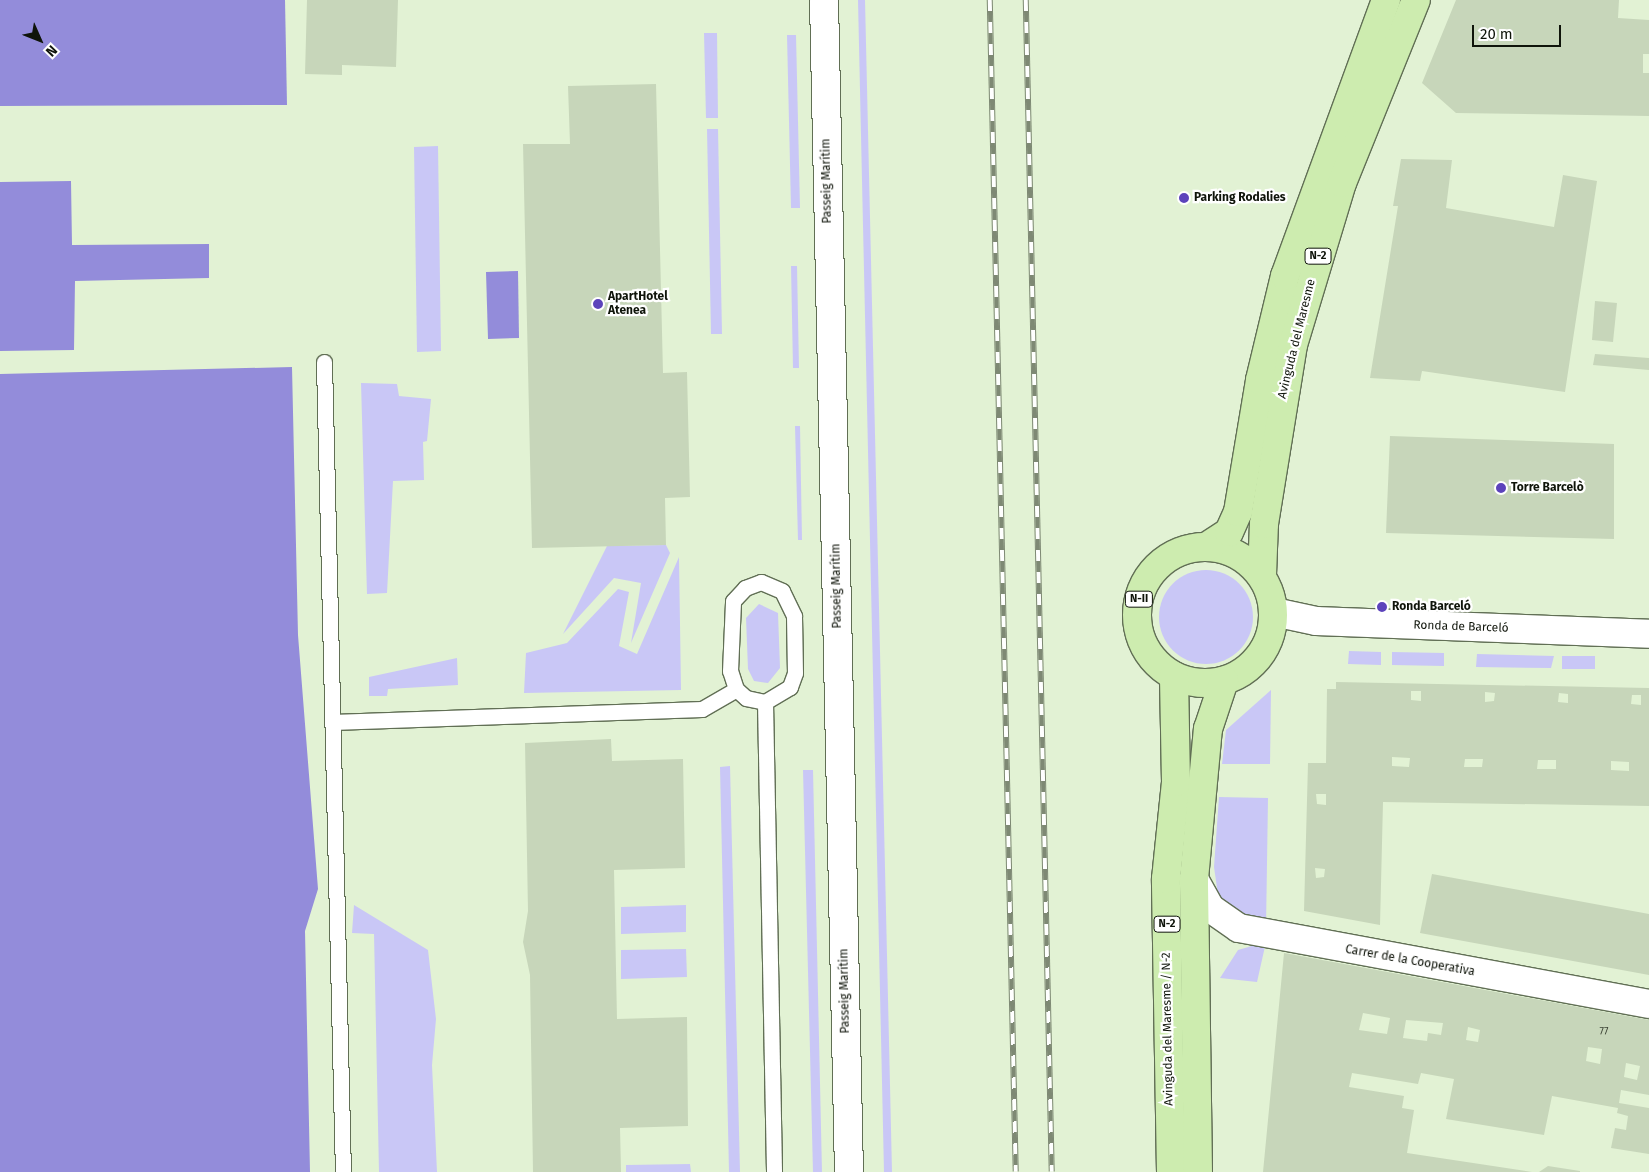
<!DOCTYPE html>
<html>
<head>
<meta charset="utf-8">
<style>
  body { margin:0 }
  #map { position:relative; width:1649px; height:1172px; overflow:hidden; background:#e2f2d4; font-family:"Fira Sans",sans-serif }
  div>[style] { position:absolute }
  .green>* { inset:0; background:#c9c7f6 }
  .round { border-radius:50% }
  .water>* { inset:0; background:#938cda }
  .building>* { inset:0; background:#c7d6ba }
  .roads { filter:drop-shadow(1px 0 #616f55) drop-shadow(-1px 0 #616f55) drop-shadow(0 1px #616f55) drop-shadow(0 -1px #616f55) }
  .service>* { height:15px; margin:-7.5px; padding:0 7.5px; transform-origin:7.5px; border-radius:7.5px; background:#fff }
  .minor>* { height:28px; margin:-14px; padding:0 14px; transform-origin:14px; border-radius:14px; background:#fff }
  .tertiary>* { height:28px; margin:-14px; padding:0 14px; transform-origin:14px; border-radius:14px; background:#fff }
  .primary>* { height:28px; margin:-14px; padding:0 14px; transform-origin:14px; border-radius:14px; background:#cdecaf }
  .primary>.ring { margin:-14px; padding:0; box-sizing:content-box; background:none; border:28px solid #cdecaf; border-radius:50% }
  .rail>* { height:5.5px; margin-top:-2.75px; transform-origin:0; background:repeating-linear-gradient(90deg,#fff 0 11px,#7e8974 0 22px); box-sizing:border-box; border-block:1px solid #7e8974 }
  .dots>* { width:14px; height:14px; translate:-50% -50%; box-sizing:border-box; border:2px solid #fff; border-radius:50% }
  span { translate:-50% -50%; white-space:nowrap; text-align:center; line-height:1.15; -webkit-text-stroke:4.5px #fff; paint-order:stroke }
  .number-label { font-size:10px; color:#3d4436 }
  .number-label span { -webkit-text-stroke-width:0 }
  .shield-label span { padding:1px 4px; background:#fff; border:1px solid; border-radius:4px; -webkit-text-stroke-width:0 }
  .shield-label { font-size:11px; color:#0f140a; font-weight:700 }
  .street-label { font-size:12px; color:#0f140a }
  .poi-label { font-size:12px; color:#0f140a; font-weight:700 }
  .left { translate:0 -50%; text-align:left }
  .north { position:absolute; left:15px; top:15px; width:50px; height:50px; -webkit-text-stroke:4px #fff; paint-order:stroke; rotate:134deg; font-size:14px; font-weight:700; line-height:20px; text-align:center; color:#0f140a }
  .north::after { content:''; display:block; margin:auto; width:18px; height:22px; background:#0f140a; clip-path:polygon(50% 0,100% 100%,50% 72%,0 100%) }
  .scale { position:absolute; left:1472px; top:25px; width:89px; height:22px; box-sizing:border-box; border:2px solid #0f140a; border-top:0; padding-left:6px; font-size:15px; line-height:18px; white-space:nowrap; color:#0f140a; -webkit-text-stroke:4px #fff; paint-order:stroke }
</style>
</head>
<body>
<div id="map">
  <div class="green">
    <i style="clip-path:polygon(858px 0,865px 0,892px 1172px,884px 1172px)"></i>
    <i style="clip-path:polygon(704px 33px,717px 33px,718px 118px,706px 118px)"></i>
    <i style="clip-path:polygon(787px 35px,796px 35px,800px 208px,791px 208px)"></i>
    <i style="clip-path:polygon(707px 129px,718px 129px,722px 334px,711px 334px)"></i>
    <i style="clip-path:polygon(438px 146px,441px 351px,417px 352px,414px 147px)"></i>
    <i style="clip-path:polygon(791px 266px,797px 266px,799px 368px,793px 368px)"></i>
    <i style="clip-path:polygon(361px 383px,397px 384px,399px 396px,431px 399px,427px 441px,423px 442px,424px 480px,393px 481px,387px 593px,367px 594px)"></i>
    <i style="clip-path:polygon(795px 426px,800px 426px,802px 540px,798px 540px)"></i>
    <i style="clip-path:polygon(666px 545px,670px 553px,631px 643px,641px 583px,614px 578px,563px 634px,607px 546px)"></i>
    <i style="clip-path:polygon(679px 557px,681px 690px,524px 693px,526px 653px,567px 643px,618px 589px,629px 592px,619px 646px,637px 654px)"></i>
    <i class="round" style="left:1159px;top:570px;width:94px;height:94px"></i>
    <i style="clip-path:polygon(759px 604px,778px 613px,780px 668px,768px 683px,754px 681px,748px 669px,746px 618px)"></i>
    <i style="clip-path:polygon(1349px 651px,1381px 652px,1381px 665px,1348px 664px)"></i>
    <i style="clip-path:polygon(1392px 652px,1444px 653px,1444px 666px,1392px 665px)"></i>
    <i style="clip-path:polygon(1477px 654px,1554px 656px,1551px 668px,1476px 667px)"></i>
    <i style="clip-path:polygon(1562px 656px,1595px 656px,1595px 669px,1562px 669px)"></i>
    <i style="clip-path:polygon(457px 658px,458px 685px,388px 689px,387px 696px,369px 696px,369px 677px)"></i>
    <i style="clip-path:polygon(1271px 690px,1270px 764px,1222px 764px,1226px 730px)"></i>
    <i style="clip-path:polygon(730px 766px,740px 1172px,729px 1172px,720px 767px)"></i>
    <i style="clip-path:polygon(803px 770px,813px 770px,822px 1172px,813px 1172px)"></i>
    <i style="clip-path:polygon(1219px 797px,1268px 798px,1266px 928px,1226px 908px,1218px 895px,1214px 867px)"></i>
    <i style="clip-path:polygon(354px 905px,428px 950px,436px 1019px,432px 1065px,437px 1172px,379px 1172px,374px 934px,352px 933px)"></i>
    <i style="clip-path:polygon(686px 905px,686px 932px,621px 934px,621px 907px)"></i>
    <i style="clip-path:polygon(1266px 942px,1257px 982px,1220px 978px,1238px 950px)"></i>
    <i style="clip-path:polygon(686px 949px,687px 977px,621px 979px,621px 950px)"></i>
    <i style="clip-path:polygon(690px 1164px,691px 1172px,626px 1172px,626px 1165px)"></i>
  </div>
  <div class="water">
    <i style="clip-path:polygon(0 0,285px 0,287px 105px,0 106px)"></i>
    <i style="clip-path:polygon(71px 181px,72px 245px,209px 244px,209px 278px,75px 281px,74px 350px,0 351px,0 182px)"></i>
    <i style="clip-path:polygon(518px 271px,519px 338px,488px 339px,486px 272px)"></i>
    <i style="clip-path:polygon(292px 367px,298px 635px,318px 889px,305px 931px,310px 1172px,0 1172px,0 374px)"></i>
  </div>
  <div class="building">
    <i style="clip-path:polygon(307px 0,398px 0,396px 67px,342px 65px,342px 75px,305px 74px)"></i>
    <i style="clip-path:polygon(1456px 0,1619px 0,1618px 18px,1649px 20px,1649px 54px,1643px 54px,1643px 73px,1649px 73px,1649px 116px,1456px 113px,1422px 83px)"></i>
    <i style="clip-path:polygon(656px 84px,663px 373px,687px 372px,690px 497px,665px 498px,666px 545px,532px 548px,523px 144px,570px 144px,568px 86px)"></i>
    <i style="clip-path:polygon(1401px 159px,1452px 160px,1446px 208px,1554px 227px,1563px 175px,1597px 181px,1565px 392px,1422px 371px,1420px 381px,1370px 378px,1398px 206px,1393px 206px)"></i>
    <i style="clip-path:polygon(1595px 301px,1617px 303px,1613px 342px,1592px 340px)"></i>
    <i style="clip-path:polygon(1595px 354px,1649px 358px,1649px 370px,1593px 365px)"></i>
    <i style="clip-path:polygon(1390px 436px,1614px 444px,1614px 539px,1386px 533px)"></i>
    <i style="clip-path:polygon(evenodd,1336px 682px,1649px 688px,1649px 806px,1383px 802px,1380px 925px,1304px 911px,1308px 763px,1326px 763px,1327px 689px,1336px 689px,1336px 682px,1411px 691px,1421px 691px,1421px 701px,1411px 700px,1411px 691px,1336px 682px,1485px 692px,1495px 693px,1494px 701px,1485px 702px,1485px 692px,1336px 682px,1559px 693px,1568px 694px,1568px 703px,1558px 702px,1559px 693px,1336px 682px,1632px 695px,1641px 695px,1641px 705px,1631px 704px,1632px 695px,1336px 682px,1392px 757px,1410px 758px,1409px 767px,1392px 766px,1392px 757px,1336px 682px,1465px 759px,1483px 759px,1482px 767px,1464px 767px,1465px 759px,1336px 682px,1538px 760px,1556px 760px,1556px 769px,1537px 769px,1538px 760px,1336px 682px,1611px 761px,1629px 762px,1629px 771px,1611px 770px,1611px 761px,1336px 682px,1316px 794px,1326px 794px,1326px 805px,1317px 804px,1316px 794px,1336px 682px,1315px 868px,1325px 869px,1324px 877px,1316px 878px,1315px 868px)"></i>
    <i style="clip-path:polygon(611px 739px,612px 761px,683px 759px,685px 868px,614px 870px,617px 1019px,687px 1017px,688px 1126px,620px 1128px,621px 1172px,533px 1172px,530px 975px,523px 942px,528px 911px,525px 743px)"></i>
    <i style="clip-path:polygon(1432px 874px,1649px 914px,1649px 975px,1420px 933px)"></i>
    <i style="clip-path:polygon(evenodd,1284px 953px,1649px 1020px,1649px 1095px,1621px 1090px,1619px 1103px,1649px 1108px,1649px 1154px,1611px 1148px,1615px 1128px,1626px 1130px,1628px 1116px,1617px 1113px,1618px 1108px,1552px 1096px,1544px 1135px,1446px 1119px,1454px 1079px,1421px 1073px,1418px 1084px,1352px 1073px,1349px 1087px,1404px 1096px,1402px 1108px,1414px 1110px,1407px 1153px,1532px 1172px,1263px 1172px,1284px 953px,1363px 1013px,1390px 1018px,1387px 1034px,1359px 1030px,1363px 1013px,1284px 953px,1406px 1020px,1443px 1023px,1441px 1035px,1428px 1033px,1427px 1041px,1403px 1038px,1406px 1020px,1284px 953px,1468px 1027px,1480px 1030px,1478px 1042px,1466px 1040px,1468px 1027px,1284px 953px,1588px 1047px,1602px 1049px,1600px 1064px,1586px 1061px,1588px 1047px,1284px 953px,1626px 1063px,1640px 1066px,1637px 1080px,1624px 1077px,1626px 1063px)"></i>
    <i style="clip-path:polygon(1548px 1166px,1580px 1171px,1580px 1172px,1539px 1172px)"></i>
  </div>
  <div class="roads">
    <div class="service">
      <i style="left:324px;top:362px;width:810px;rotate:88.66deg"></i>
      <i style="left:761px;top:582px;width:23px;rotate:23deg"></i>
      <i style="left:782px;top:591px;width:28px;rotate:64deg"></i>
      <i style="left:794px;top:616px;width:57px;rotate:89deg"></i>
      <i style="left:795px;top:673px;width:15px;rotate:110deg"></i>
      <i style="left:790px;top:687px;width:29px;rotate:149deg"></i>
      <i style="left:765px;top:702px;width:19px;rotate:-168deg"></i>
      <i style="left:746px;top:698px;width:13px;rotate:-138deg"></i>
      <i style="left:736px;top:689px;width:19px;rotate:-108deg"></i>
      <i style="left:730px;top:671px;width:70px;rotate:-87.5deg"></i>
      <i style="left:733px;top:601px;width:18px;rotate:-47deg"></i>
      <i style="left:745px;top:588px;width:17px;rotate:-21deg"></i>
      <i style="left:765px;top:702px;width:470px;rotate:88.9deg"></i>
      <i style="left:332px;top:722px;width:370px;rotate:-2deg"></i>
      <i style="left:702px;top:709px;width:39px;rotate:-30deg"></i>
    </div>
    <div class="minor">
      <i style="left:824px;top:0;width:1172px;rotate:88.78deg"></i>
      <i style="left:1194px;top:879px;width:33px;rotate:61deg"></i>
      <i style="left:1210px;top:908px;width:35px;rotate:35deg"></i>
      <i style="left:1239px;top:928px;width:417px;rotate:10.5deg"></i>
    </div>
    <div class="tertiary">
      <i style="left:1274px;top:612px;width:43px;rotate:12.1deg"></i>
      <i style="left:1316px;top:621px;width:333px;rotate:2.2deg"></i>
    </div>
    <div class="primary">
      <i class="ring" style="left:1137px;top:547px;width:108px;height:108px"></i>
      <i style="left:1206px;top:547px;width:27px;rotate:-33deg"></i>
      <i style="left:1229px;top:532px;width:22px;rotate:-66deg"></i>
      <i style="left:1238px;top:512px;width:134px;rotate:-80.5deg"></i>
      <i style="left:1260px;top:380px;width:107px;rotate:-76.5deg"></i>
      <i style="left:1285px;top:276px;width:294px;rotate:-69.9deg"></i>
      <i style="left:1262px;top:575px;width:51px;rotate:-87.8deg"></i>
      <i style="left:1264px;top:524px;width:181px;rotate:-80.8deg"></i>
      <i style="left:1293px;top:345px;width:169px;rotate:-73.2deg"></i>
      <i style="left:1342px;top:183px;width:197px;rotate:-68deg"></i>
      <i style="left:1171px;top:1172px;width:293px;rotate:-91deg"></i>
      <i style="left:1166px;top:879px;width:98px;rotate:-84.1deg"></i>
      <i style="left:1176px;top:782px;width:106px;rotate:-91.1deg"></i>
      <i style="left:1198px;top:1172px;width:293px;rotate:-90.8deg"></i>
      <i style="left:1194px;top:879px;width:151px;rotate:-84.7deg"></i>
      <i style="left:1208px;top:729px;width:51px;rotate:-71.6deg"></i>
    </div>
  </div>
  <div class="rail">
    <i style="left:990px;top:0;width:1172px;rotate:88.73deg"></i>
    <i style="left:1026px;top:0;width:1172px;rotate:88.73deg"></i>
  </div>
  <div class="dots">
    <i style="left:1184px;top:198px;background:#5c43bb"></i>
    <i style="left:598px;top:304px;background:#5c43bb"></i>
    <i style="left:1501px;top:488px;background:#5c43bb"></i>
    <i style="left:1382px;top:607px;background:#5c43bb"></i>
  </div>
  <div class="number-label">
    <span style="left:1604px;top:1033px">77</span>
  </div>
  <div class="shield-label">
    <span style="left:1318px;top:256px">N-2</span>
    <span style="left:1139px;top:599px">N-II</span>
    <span style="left:1167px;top:924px">N-2</span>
  </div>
  <div class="street-label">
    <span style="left:827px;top:181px;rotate:-91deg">Passeig Marítim</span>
    <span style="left:1297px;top:339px;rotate:-76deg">Avinguda del Maresme</span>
    <span style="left:837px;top:586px;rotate:-91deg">Passeig Marítim</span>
    <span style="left:1461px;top:627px;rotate:2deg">Ronda de Barceló</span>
    <span style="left:1410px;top:961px;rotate:10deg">Carrer de la Cooperativa</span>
    <span style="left:845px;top:991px;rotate:-91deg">Passeig Marítim</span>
    <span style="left:1168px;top:1029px;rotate:-91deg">Avinguda del Maresme / N-2</span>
  </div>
  <div class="poi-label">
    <span class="left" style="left:1194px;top:198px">Parking Rodalies</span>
    <span class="left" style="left:608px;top:304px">ApartHotel<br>Atenea</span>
    <span class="left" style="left:1511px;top:488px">Torre Barcelò</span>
    <span class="left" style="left:1392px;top:607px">Ronda Barceló</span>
  </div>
  <div class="north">N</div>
  <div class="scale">20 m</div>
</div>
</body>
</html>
